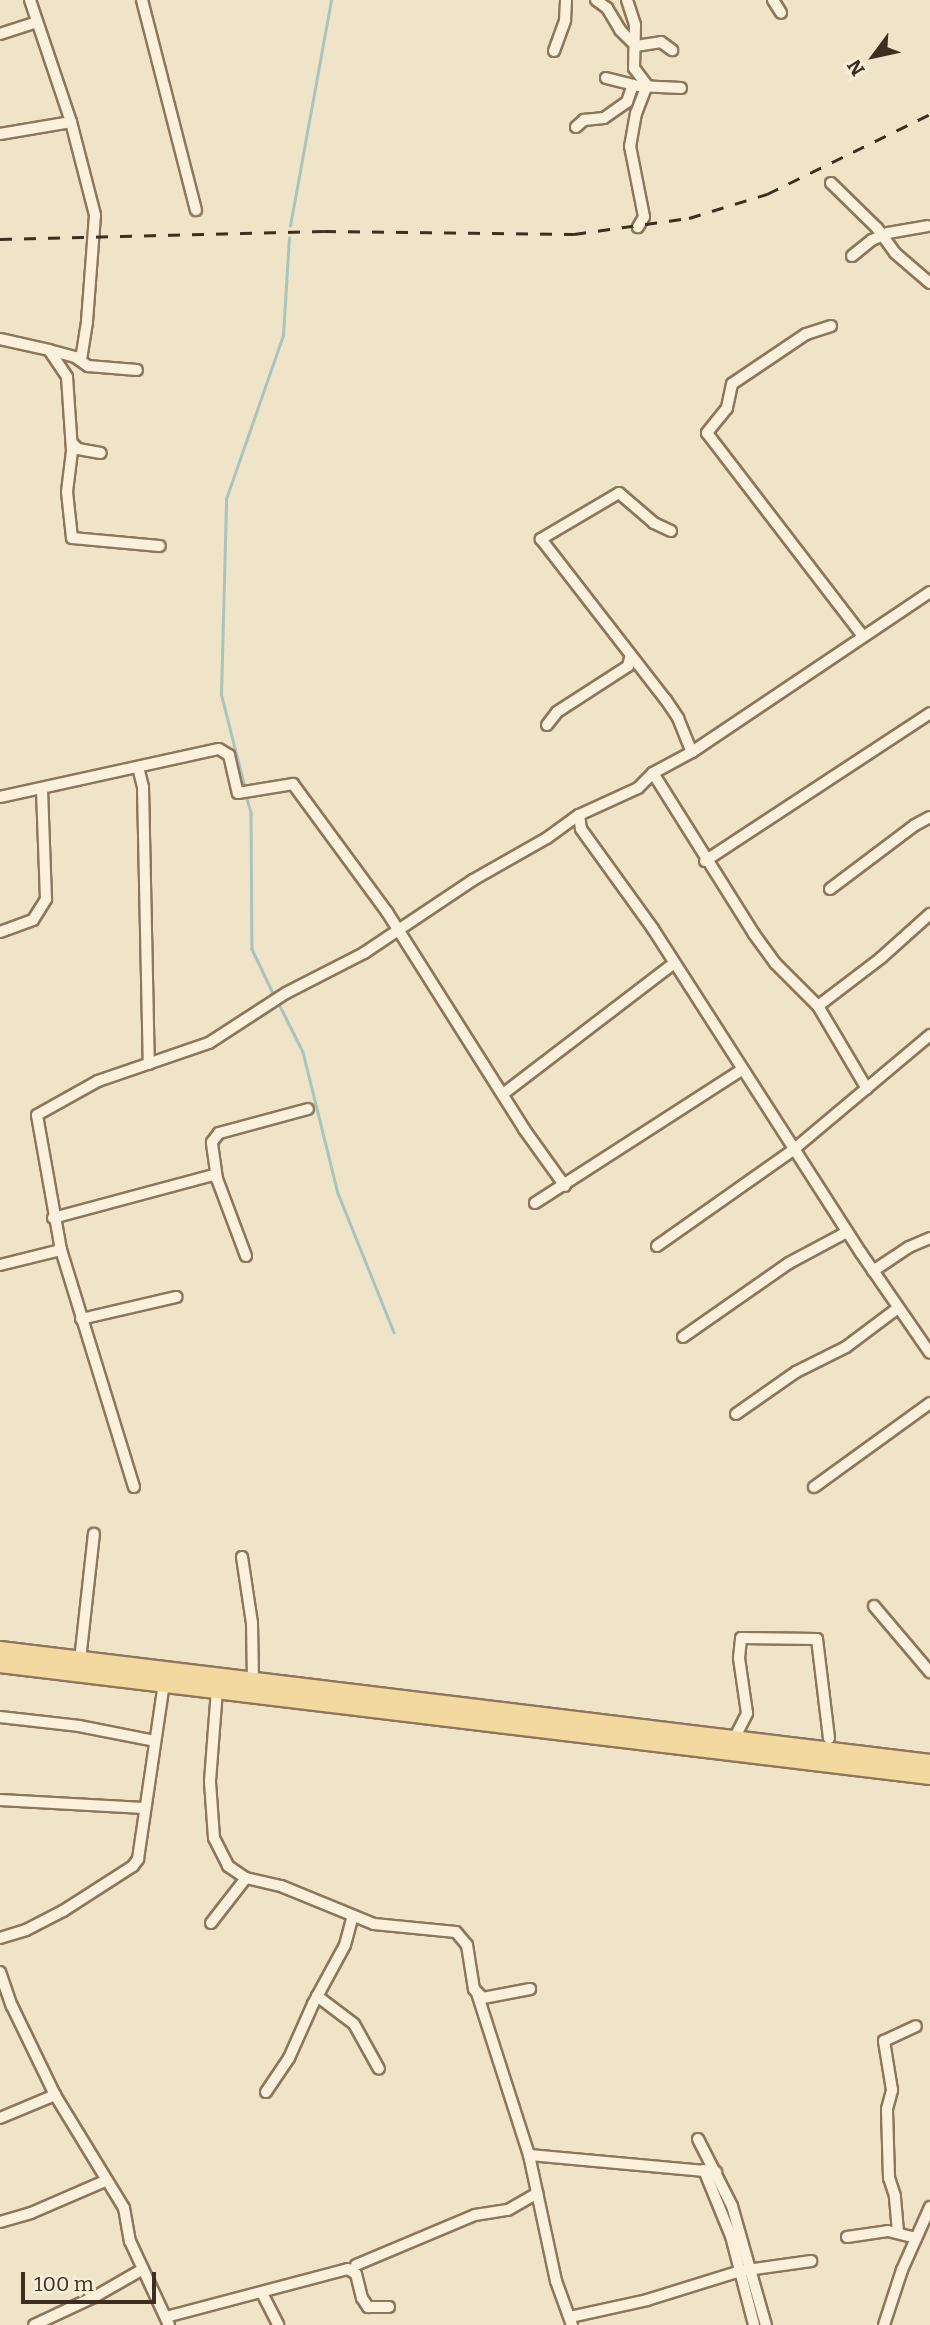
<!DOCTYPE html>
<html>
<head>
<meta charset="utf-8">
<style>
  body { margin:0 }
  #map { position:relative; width:930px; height:2325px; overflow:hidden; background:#f0e4c8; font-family:Bitter,serif }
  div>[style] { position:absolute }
  .stream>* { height:2.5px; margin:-1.25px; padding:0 1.25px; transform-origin:1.25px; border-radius:1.25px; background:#a9c4bc }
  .roads { filter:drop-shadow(2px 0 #8d765c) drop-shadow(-2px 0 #8d765c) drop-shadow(0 2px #8d765c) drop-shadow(0 -2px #8d765c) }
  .street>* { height:10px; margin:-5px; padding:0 5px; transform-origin:5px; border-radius:5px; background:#faf1dc }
  .primary>* { height:16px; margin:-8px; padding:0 8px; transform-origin:8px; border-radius:8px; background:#f3d9a0 }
  .rail>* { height:2.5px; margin-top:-1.25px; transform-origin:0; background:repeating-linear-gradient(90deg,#3d2e20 0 12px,transparent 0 24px) }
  span { translate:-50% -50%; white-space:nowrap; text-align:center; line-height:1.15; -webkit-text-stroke:5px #f7eed8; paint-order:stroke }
  .north { position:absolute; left:839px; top:21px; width:70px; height:70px; -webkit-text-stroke:5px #f7eed8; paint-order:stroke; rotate:237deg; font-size:19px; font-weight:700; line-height:28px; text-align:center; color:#3d2e20 }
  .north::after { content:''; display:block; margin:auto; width:24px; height:32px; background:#3d2e20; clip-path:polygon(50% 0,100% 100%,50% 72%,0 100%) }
  .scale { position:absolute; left:21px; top:2272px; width:135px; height:32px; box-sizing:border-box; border:4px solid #3d2e20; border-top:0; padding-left:9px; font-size:21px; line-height:24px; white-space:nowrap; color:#3d2e20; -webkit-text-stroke:5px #f7eed8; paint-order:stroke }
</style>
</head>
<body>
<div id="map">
  <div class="stream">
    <i style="left:290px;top:226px;width:230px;rotate:-79.7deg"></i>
    <i style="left:245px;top:789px;width:97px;rotate:-104.3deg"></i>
    <i style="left:221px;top:695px;width:196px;rotate:-88.5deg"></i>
    <i style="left:226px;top:499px;width:174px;rotate:-70.8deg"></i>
    <i style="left:283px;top:335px;width:97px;rotate:-86.5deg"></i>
    <i style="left:246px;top:795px;width:19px;rotate:74deg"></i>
    <i style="left:251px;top:813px;width:136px;rotate:89.6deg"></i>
    <i style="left:252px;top:949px;width:49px;rotate:64.5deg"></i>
    <i style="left:280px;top:1006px;width:51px;rotate:63.4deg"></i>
    <i style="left:303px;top:1052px;width:145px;rotate:76.1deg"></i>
    <i style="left:338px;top:1193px;width:150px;rotate:68.1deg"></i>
  </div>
  <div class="roads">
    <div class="street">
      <i style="left:30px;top:0;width:129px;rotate:71.4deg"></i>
      <i style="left:71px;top:122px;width:96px;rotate:75.5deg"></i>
      <i style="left:95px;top:215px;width:107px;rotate:94.3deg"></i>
      <i style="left:87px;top:322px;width:39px;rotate:99deg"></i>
      <i style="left:142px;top:0;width:217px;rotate:75.6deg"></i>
      <i style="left:596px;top:0;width:14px;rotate:36deg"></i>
      <i style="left:607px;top:8px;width:26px;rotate:59deg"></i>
      <i style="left:620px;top:30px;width:23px;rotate:45deg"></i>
      <i style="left:636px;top:46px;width:25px;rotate:-9deg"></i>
      <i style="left:661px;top:42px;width:14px;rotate:36deg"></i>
      <i style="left:627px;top:0;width:26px;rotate:72deg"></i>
      <i style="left:635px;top:25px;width:43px;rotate:91.3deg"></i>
      <i style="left:634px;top:68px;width:21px;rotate:53deg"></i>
      <i style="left:647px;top:85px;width:30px;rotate:111deg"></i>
      <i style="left:636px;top:113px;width:34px;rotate:100deg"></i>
      <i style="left:630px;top:146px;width:72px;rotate:78.8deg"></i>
      <i style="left:644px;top:217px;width:12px;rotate:121deg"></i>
      <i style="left:773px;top:0;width:15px;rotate:58deg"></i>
      <i style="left:0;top:34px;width:39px;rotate:-18deg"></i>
      <i style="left:554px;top:51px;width:33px;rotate:-70deg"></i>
      <i style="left:565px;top:20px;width:20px;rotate:-87deg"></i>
      <i style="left:606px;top:78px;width:33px;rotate:14deg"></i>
      <i style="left:638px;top:86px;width:43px;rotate:2.7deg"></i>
      <i style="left:576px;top:127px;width:11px;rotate:-41deg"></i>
      <i style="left:584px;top:120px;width:20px;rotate:-6deg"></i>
      <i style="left:604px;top:118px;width:28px;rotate:-35deg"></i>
      <i style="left:627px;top:102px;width:18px;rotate:-71deg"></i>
      <i style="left:0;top:134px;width:72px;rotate:-9.6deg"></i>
      <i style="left:831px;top:183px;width:64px;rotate:44.4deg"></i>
      <i style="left:877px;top:228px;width:31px;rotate:54deg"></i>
      <i style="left:895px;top:253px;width:46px;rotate:40.6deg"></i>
      <i style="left:852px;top:256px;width:26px;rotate:-39deg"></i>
      <i style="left:872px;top:240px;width:17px;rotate:-24deg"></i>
      <i style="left:888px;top:233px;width:40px;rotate:-10deg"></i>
      <i style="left:831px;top:326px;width:26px;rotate:162deg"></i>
      <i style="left:806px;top:334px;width:89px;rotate:146deg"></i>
      <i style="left:732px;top:384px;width:25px;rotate:102deg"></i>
      <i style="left:727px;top:408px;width:32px;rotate:129deg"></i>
      <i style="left:707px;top:433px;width:255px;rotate:52.5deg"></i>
      <i style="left:0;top:339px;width:50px;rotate:12.7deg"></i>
      <i style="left:49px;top:350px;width:32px;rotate:56deg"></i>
      <i style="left:67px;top:377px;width:74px;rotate:86.1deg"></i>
      <i style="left:72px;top:451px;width:41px;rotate:97deg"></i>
      <i style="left:67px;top:492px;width:46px;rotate:83.8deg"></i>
      <i style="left:72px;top:538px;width:88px;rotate:5.2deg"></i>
      <i style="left:49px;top:350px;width:27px;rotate:15deg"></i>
      <i style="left:75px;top:357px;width:16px;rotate:35deg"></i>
      <i style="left:88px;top:366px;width:49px;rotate:4.7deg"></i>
      <i style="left:72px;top:443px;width:8px;rotate:45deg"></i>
      <i style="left:78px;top:449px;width:23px;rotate:10deg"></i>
      <i style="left:671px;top:531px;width:19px;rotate:-155deg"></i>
      <i style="left:654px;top:523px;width:46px;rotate:-139.4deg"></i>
      <i style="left:619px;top:493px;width:91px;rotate:149.5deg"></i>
      <i style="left:541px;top:539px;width:204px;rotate:52.2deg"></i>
      <i style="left:666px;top:700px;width:22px;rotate:56deg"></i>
      <i style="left:678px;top:718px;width:37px;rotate:68deg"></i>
      <i style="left:547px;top:725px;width:16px;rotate:-52deg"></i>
      <i style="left:557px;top:712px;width:85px;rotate:-32.9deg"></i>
      <i style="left:628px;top:666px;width:11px;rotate:-75deg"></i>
      <i style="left:138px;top:767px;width:21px;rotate:76deg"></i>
      <i style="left:143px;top:787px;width:277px;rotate:88.8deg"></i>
      <i style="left:653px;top:773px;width:190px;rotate:57.9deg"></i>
      <i style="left:754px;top:934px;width:36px;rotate:54deg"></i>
      <i style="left:775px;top:963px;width:61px;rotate:45deg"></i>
      <i style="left:818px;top:1006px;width:96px;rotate:59.4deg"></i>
      <i style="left:0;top:797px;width:224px;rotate:-12.4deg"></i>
      <i style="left:219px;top:749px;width:12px;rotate:31deg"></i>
      <i style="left:229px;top:755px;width:39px;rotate:77deg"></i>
      <i style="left:238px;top:793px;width:56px;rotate:-9.3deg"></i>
      <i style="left:293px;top:784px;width:159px;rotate:53.7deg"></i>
      <i style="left:387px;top:912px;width:257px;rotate:57.7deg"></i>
      <i style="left:524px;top:1129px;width:70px;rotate:54.3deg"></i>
      <i style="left:579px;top:815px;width:65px;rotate:-24.6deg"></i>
      <i style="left:638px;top:788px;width:21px;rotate:-45deg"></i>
      <i style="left:653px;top:773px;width:44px;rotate:-28.3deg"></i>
      <i style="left:692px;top:752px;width:287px;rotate:-33.9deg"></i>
      <i style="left:705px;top:861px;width:269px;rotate:-33.3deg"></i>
      <i style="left:830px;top:889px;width:106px;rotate:-37deg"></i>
      <i style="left:915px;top:825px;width:17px;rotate:-28deg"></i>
      <i style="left:0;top:932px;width:35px;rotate:-20deg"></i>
      <i style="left:33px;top:920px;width:25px;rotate:-58deg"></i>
      <i style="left:46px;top:899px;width:109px;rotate:-92.1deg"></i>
      <i style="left:818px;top:1006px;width:79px;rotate:-37.3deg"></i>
      <i style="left:881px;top:958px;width:66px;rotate:-41.9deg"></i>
      <i style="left:503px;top:1094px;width:214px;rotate:-37.4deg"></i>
      <i style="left:535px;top:1203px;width:247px;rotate:-32.8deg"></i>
      <i style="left:53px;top:1218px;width:167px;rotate:-15deg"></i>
      <i style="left:214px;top:1175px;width:5px;rotate:53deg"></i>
      <i style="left:657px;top:1246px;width:166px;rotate:-35.2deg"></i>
      <i style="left:793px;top:1150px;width:179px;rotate:-40deg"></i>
      <i style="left:246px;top:1256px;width:82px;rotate:-110.6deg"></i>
      <i style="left:217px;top:1179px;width:37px;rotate:-98deg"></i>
      <i style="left:212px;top:1142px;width:11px;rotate:-52deg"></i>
      <i style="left:219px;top:1133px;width:92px;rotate:-15.1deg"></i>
      <i style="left:0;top:1265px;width:63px;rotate:-13.8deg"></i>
      <i style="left:873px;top:1271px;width:43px;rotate:-33.7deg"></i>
      <i style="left:909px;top:1247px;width:23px;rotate:-23deg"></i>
      <i style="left:81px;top:1319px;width:98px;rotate:-13deg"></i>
      <i style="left:683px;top:1337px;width:129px;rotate:-34.9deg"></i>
      <i style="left:789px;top:1263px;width:66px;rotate:-28.1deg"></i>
      <i style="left:736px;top:1414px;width:73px;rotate:-35deg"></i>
      <i style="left:796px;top:1372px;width:56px;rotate:-26.6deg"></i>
      <i style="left:846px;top:1347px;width:65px;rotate:-36.9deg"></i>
      <i style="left:134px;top:1487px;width:248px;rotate:-107.1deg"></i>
      <i style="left:61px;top:1250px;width:137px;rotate:-100.1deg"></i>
      <i style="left:37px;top:1115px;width:70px;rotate:-29.1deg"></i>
      <i style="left:98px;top:1081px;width:117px;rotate:-18.9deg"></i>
      <i style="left:209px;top:1043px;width:92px;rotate:-33deg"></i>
      <i style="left:286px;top:993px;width:88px;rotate:-27.1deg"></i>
      <i style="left:364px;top:953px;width:131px;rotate:-33.8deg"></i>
      <i style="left:473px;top:880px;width:85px;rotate:-29.6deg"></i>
      <i style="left:547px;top:838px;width:39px;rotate:-36deg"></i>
      <i style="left:579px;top:815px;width:14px;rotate:82deg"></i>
      <i style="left:581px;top:829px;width:123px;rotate:54.2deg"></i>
      <i style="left:653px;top:929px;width:385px;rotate:57.3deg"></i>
      <i style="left:861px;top:1253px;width:121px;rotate:55.4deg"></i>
      <i style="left:814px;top:1487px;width:143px;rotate:-35.9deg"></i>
      <i style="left:242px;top:1557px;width:67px;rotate:81.4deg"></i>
      <i style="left:252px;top:1623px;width:57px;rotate:89deg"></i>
      <i style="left:874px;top:1606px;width:87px;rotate:49.7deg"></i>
      <i style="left:80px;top:1660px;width:127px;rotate:-83.7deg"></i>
      <i style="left:217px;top:1690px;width:92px;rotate:94.4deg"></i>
      <i style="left:210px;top:1782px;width:56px;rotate:85.9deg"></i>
      <i style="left:214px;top:1838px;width:31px;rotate:63deg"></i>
      <i style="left:228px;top:1866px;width:22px;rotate:34deg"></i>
      <i style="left:246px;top:1878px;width:36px;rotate:13deg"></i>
      <i style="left:281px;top:1886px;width:100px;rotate:22.2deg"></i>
      <i style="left:374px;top:1924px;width:82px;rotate:5.6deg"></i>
      <i style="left:456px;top:1932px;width:17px;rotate:50deg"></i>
      <i style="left:467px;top:1945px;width:45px;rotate:81deg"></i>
      <i style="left:474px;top:1989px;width:13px;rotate:45deg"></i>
      <i style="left:483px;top:1998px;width:48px;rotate:-10.8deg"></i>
      <i style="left:0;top:1717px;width:80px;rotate:6.5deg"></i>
      <i style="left:79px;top:1726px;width:77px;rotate:11.2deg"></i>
      <i style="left:734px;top:1739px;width:29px;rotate:-63deg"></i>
      <i style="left:747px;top:1713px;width:56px;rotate:-98.3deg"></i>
      <i style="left:739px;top:1658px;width:20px;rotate:-84deg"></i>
      <i style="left:741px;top:1638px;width:76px;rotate:0.8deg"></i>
      <i style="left:817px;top:1639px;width:100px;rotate:83.1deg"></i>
      <i style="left:0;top:1800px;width:144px;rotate:3.2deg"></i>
      <i style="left:211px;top:1923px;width:57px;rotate:-52.1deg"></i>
      <i style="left:0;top:1938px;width:27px;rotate:-17deg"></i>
      <i style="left:26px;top:1930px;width:42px;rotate:-27.2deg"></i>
      <i style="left:63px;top:1911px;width:83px;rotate:-32.7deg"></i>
      <i style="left:133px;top:1866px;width:9px;rotate:-54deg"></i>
      <i style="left:138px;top:1859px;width:178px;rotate:-81.6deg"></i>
      <i style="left:0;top:1972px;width:36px;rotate:71deg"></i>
      <i style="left:12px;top:2006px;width:99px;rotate:64.2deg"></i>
      <i style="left:55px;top:2095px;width:132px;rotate:58.6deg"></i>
      <i style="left:124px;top:2208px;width:34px;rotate:80deg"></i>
      <i style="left:130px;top:2241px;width:93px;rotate:65.1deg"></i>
      <i style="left:477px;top:1993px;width:170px;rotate:72.2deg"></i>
      <i style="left:529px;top:2155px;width:129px;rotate:77.9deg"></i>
      <i style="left:556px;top:2281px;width:47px;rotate:70deg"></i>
      <i style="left:317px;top:1996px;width:46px;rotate:37.1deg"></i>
      <i style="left:354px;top:2024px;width:51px;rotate:60.9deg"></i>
      <i style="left:266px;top:2092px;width:41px;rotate:-55.9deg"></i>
      <i style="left:289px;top:2058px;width:59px;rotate:-66deg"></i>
      <i style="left:313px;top:2004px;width:67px;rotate:-61.5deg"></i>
      <i style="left:345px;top:1945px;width:30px;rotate:-75deg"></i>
      <i style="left:0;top:2118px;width:60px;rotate:-22.7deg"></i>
      <i style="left:698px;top:2139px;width:75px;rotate:63.1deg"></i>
      <i style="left:732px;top:2206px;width:124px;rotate:74.1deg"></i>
      <i style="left:529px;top:2155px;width:188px;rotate:5.2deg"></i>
      <i style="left:704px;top:2170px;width:71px;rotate:67.8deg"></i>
      <i style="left:731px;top:2236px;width:92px;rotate:75.5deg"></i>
      <i style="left:0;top:2222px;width:32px;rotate:-16deg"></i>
      <i style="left:31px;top:2213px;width:81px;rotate:-23.4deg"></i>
      <i style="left:898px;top:2232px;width:36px;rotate:-95deg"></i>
      <i style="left:895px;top:2196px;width:19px;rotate:-108deg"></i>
      <i style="left:889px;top:2178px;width:69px;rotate:-91.7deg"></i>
      <i style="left:887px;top:2109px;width:20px;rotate:-75deg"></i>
      <i style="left:892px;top:2090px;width:50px;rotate:-99.3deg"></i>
      <i style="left:884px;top:2041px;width:35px;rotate:-25deg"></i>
      <i style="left:847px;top:2237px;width:41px;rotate:-8.3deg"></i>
      <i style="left:888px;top:2231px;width:29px;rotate:14deg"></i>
      <i style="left:356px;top:2265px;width:129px;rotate:-22.8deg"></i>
      <i style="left:475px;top:2215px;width:33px;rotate:-9deg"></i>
      <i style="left:508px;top:2210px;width:34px;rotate:-30deg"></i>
      <i style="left:262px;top:2293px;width:36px;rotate:63deg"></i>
      <i style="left:166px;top:2317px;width:188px;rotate:-14.8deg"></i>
      <i style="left:348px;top:2269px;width:9px;rotate:32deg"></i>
      <i style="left:356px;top:2274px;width:25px;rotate:76deg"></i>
      <i style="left:362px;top:2298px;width:11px;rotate:56deg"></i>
      <i style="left:368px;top:2307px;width:21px"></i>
      <i style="left:570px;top:2317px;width:79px;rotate:-12.4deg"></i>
      <i style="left:647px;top:2300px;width:97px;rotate:-17.3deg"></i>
      <i style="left:740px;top:2271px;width:72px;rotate:-8deg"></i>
      <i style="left:34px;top:2325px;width:68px;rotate:-25.1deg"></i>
      <i style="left:96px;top:2296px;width:54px;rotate:-29.9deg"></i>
      <i style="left:884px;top:2325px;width:58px;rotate:-71.9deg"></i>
      <i style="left:902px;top:2270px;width:69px;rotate:-66deg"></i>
    </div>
    <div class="primary">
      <i style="left:0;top:1650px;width:937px;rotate:6.93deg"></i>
      <i style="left:0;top:1664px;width:937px;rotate:6.87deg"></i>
    </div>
  </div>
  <div class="rail">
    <i style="left:0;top:239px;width:324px;rotate:-1.4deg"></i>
    <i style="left:324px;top:231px;width:250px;rotate:0.7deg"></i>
    <i style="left:574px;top:234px;width:116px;rotate:-7.9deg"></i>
    <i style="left:689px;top:218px;width:82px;rotate:-17.1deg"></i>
    <i style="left:767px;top:194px;width:182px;rotate:-26.1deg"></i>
  </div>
  <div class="north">N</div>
  <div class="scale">100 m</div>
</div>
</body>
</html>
